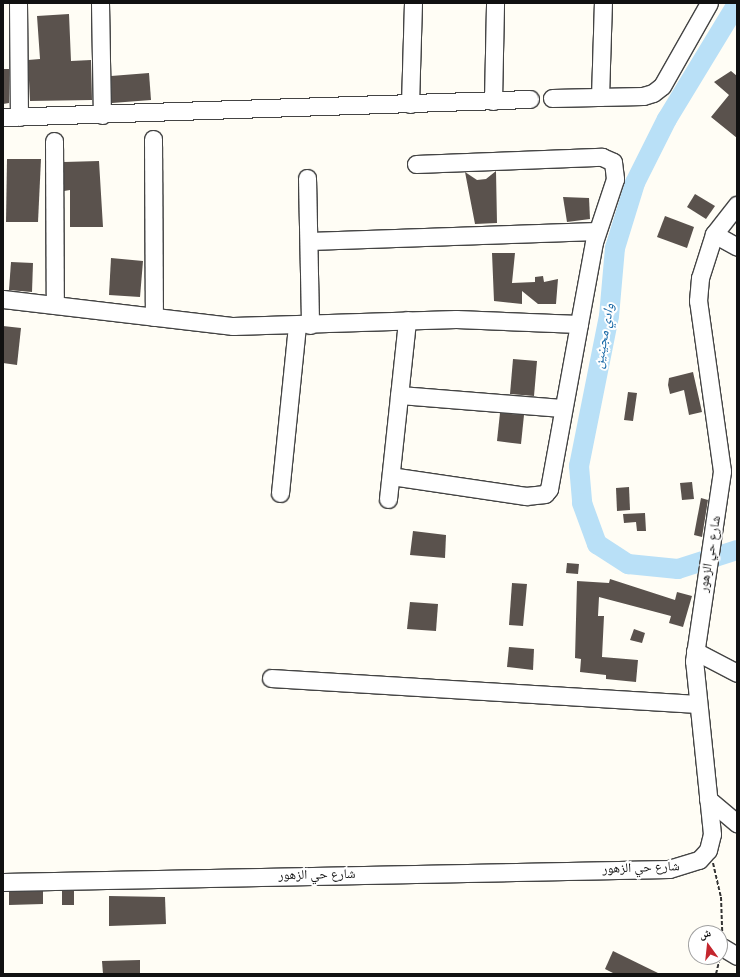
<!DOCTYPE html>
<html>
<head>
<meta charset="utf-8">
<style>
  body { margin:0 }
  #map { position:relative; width:740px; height:977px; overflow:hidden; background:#fffdf5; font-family:Spectral,"Noto Naskh Arabic",serif }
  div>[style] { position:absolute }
  .river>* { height:20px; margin:-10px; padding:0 10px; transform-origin:10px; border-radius:10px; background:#b9e0f7 }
  .building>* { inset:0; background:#5a524d }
  .path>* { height:2px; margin-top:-1px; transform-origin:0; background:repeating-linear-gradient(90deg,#333 0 4px,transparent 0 6px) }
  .roads { filter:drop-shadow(1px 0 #444) drop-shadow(-1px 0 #444) drop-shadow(0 1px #444) drop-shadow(0 -1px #444) }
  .minor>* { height:17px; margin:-8.5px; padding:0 8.5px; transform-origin:8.5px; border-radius:8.5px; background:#fff }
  span { translate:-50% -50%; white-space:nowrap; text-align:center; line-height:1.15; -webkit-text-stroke:4px #fff; paint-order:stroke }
  .street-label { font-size:13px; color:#111 }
  .water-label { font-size:14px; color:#1768a6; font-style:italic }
  .frame { position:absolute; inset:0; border:4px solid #111; pointer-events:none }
  .north { position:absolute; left:688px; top:925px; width:40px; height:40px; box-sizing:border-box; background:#fff; border:1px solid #a0a0a0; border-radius:50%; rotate:345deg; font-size:11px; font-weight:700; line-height:16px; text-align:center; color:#111 }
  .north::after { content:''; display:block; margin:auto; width:14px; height:18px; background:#c4262e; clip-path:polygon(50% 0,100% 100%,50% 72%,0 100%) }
</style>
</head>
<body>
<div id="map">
  <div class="river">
    <i style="left:737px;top:4px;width:135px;rotate:121.3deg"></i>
    <i style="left:667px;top:119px;width:72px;rotate:116.6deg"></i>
    <i style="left:635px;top:183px;width:68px;rotate:107.1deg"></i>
    <i style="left:615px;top:248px;width:68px;rotate:95deg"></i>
    <i style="left:609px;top:316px;width:153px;rotate:101.3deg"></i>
    <i style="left:579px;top:466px;width:37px;rotate:85deg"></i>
    <i style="left:582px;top:503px;width:44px;rotate:69.9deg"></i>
    <i style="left:597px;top:544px;width:37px;rotate:33deg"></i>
    <i style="left:628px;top:564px;width:50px;rotate:5.7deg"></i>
    <i style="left:678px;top:569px;width:62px;rotate:-17.9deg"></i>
  </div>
  <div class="building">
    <i style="clip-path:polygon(69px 14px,71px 61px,91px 60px,92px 100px,30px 101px,28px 60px,40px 59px,37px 16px)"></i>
    <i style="clip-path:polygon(3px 69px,9px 69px,9px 103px,3px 104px)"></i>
    <i style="clip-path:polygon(731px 71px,737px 76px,737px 138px,711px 117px,729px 95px,714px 82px)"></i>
    <i style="clip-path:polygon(149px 73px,151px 100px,112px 103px,111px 76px)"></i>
    <i style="clip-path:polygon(7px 159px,41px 159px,38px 222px,6px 222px)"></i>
    <i style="clip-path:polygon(99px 161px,103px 227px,70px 227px,70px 190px,64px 191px,64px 162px)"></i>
    <i style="clip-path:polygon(496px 171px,497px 223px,475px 224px,465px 172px,477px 180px,486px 179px)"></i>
    <i style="clip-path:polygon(695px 194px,715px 206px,706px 219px,687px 207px)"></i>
    <i style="clip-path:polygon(563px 197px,589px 198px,590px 219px,567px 222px)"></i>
    <i style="clip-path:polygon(665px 216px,694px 227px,687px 248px,657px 237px)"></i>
    <i style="clip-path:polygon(492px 253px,515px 253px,512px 283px,535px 282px,535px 277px,543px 276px,544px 282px,558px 279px,556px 304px,538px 304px,522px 291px,522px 304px,494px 301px)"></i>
    <i style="clip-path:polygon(111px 258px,143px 261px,140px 297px,109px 295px)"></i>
    <i style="clip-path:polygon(11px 262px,33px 263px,32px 292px,9px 290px)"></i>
    <i style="clip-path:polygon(3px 326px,21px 328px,17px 365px,3px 363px)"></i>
    <i style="clip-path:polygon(513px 359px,537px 361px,534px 396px,510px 394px)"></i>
    <i style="clip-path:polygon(693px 372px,702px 412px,689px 415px,684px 390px,670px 394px,668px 385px,669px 378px)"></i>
    <i style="clip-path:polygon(628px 392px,637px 393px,633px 421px,624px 420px)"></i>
    <i style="clip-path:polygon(500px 413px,524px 415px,521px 444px,497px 441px)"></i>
    <i style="clip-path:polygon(692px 482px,694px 499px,682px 500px,680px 483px)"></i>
    <i style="clip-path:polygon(629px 487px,630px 510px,617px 511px,616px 488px)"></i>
    <i style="clip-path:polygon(701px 498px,708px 500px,702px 537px,694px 535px)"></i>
    <i style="clip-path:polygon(645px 513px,646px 531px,637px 531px,636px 522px,624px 523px,623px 514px)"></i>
    <i style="clip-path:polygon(413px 531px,446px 535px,445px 558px,410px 555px)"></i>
    <i style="clip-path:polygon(567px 563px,579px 564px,578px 574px,566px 573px)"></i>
    <i style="clip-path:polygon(610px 579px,675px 600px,677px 592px,692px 596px,683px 627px,669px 623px,671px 616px,599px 597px,598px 616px,604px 616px,602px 657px,638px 660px,636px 682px,606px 679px,606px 675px,580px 672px,581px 659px,575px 658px,577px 581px,609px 583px)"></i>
    <i style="clip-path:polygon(512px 583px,527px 584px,523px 626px,509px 625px)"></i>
    <i style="clip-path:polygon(410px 602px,438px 604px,436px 631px,407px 629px)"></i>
    <i style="clip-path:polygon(634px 629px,645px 633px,642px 643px,630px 640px)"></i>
    <i style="clip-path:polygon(509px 647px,534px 649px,533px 670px,507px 667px)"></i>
    <i style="clip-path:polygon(43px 891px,43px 904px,9px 905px,9px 892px)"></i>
    <i style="clip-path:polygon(62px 891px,74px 891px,74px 905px,62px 905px)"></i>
    <i style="clip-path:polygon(109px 896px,165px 897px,166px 924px,109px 926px)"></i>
    <i style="clip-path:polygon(613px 951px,660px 974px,615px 974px,605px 969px)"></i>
    <i style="clip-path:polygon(140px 960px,140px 974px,103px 974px,102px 961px)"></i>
  </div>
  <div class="path">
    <i style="left:713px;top:863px;width:35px;rotate:77deg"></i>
    <i style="left:721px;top:897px;width:37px;rotate:88deg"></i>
    <i style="left:716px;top:974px;width:12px;rotate:-76deg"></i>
  </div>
  <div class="roads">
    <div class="minor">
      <i style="left:18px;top:3px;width:114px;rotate:89.5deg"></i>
      <i style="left:100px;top:3px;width:112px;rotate:89deg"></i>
      <i style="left:600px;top:97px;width:94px;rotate:-88.2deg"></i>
      <i style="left:552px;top:98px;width:91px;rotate:-1.3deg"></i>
      <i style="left:643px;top:96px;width:10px;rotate:-17deg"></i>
      <i style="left:653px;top:93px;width:11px;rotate:-38deg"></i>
      <i style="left:662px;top:86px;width:95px;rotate:-60.5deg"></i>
      <i style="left:493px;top:101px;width:98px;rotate:-88.8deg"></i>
      <i style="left:410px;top:104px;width:101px;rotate:-88.3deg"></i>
      <i style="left:3px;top:117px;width:527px;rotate:-1.96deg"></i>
      <i style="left:153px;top:139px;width:178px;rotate:89.7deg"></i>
      <i style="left:54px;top:141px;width:164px;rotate:89.7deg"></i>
      <i style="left:416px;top:164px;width:186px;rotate:-2.2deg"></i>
      <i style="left:602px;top:157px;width:12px;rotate:24deg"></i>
      <i style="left:613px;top:162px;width:17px;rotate:83deg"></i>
      <i style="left:615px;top:179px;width:66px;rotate:108.4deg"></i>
      <i style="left:594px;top:242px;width:83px;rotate:100.4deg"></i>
      <i style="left:307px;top:178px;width:147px;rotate:88.8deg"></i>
      <i style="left:714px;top:234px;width:26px;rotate:29deg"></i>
      <i style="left:309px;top:241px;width:288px;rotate:-2deg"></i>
      <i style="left:3px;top:299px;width:232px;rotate:6.7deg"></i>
      <i style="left:233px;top:326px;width:223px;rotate:-1.8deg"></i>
      <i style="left:456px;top:319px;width:123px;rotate:2.3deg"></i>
      <i style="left:579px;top:324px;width:168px;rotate:100.3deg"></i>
      <i style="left:549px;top:489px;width:6px;rotate:129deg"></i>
      <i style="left:545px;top:494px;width:19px;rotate:174deg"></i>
      <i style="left:526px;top:496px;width:136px;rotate:-171.6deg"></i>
      <i style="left:399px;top:395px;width:164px;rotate:4.6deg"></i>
      <i style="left:280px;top:493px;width:168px;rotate:-84.2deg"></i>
      <i style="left:388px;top:499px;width:180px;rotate:-83.9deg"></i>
      <i style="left:695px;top:651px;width:47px;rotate:27.6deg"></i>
      <i style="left:271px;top:678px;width:427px;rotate:3.5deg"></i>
      <i style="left:708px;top:799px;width:38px;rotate:40deg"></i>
      <i style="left:3px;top:882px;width:666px;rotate:-1.12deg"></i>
      <i style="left:669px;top:869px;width:31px;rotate:-17deg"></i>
      <i style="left:699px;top:860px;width:13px;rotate:-48deg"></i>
      <i style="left:708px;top:850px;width:16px;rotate:-76deg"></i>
      <i style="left:712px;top:834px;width:174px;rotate:-95.9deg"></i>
      <i style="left:694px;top:661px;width:192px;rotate:-81.6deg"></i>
      <i style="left:722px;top:471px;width:172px;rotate:-98deg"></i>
      <i style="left:698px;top:301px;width:23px;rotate:-85deg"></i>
      <i style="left:700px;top:278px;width:46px;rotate:-72.3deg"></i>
      <i style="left:714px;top:234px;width:37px;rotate:-52deg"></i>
      <i style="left:722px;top:947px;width:17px;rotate:31deg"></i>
    </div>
  </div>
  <div class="street-label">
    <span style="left:710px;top:554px;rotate:-80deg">شارع حي الزهور</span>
    <span style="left:641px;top:868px;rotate:-2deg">شارع حي الزهور</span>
    <span style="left:317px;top:875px;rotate:-1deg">شارع حي الزهور</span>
  </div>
  <div class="water-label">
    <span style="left:604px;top:336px;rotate:-80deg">وادي مجينين</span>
  </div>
  <div class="frame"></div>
  <div class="north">ش</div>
</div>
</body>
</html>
